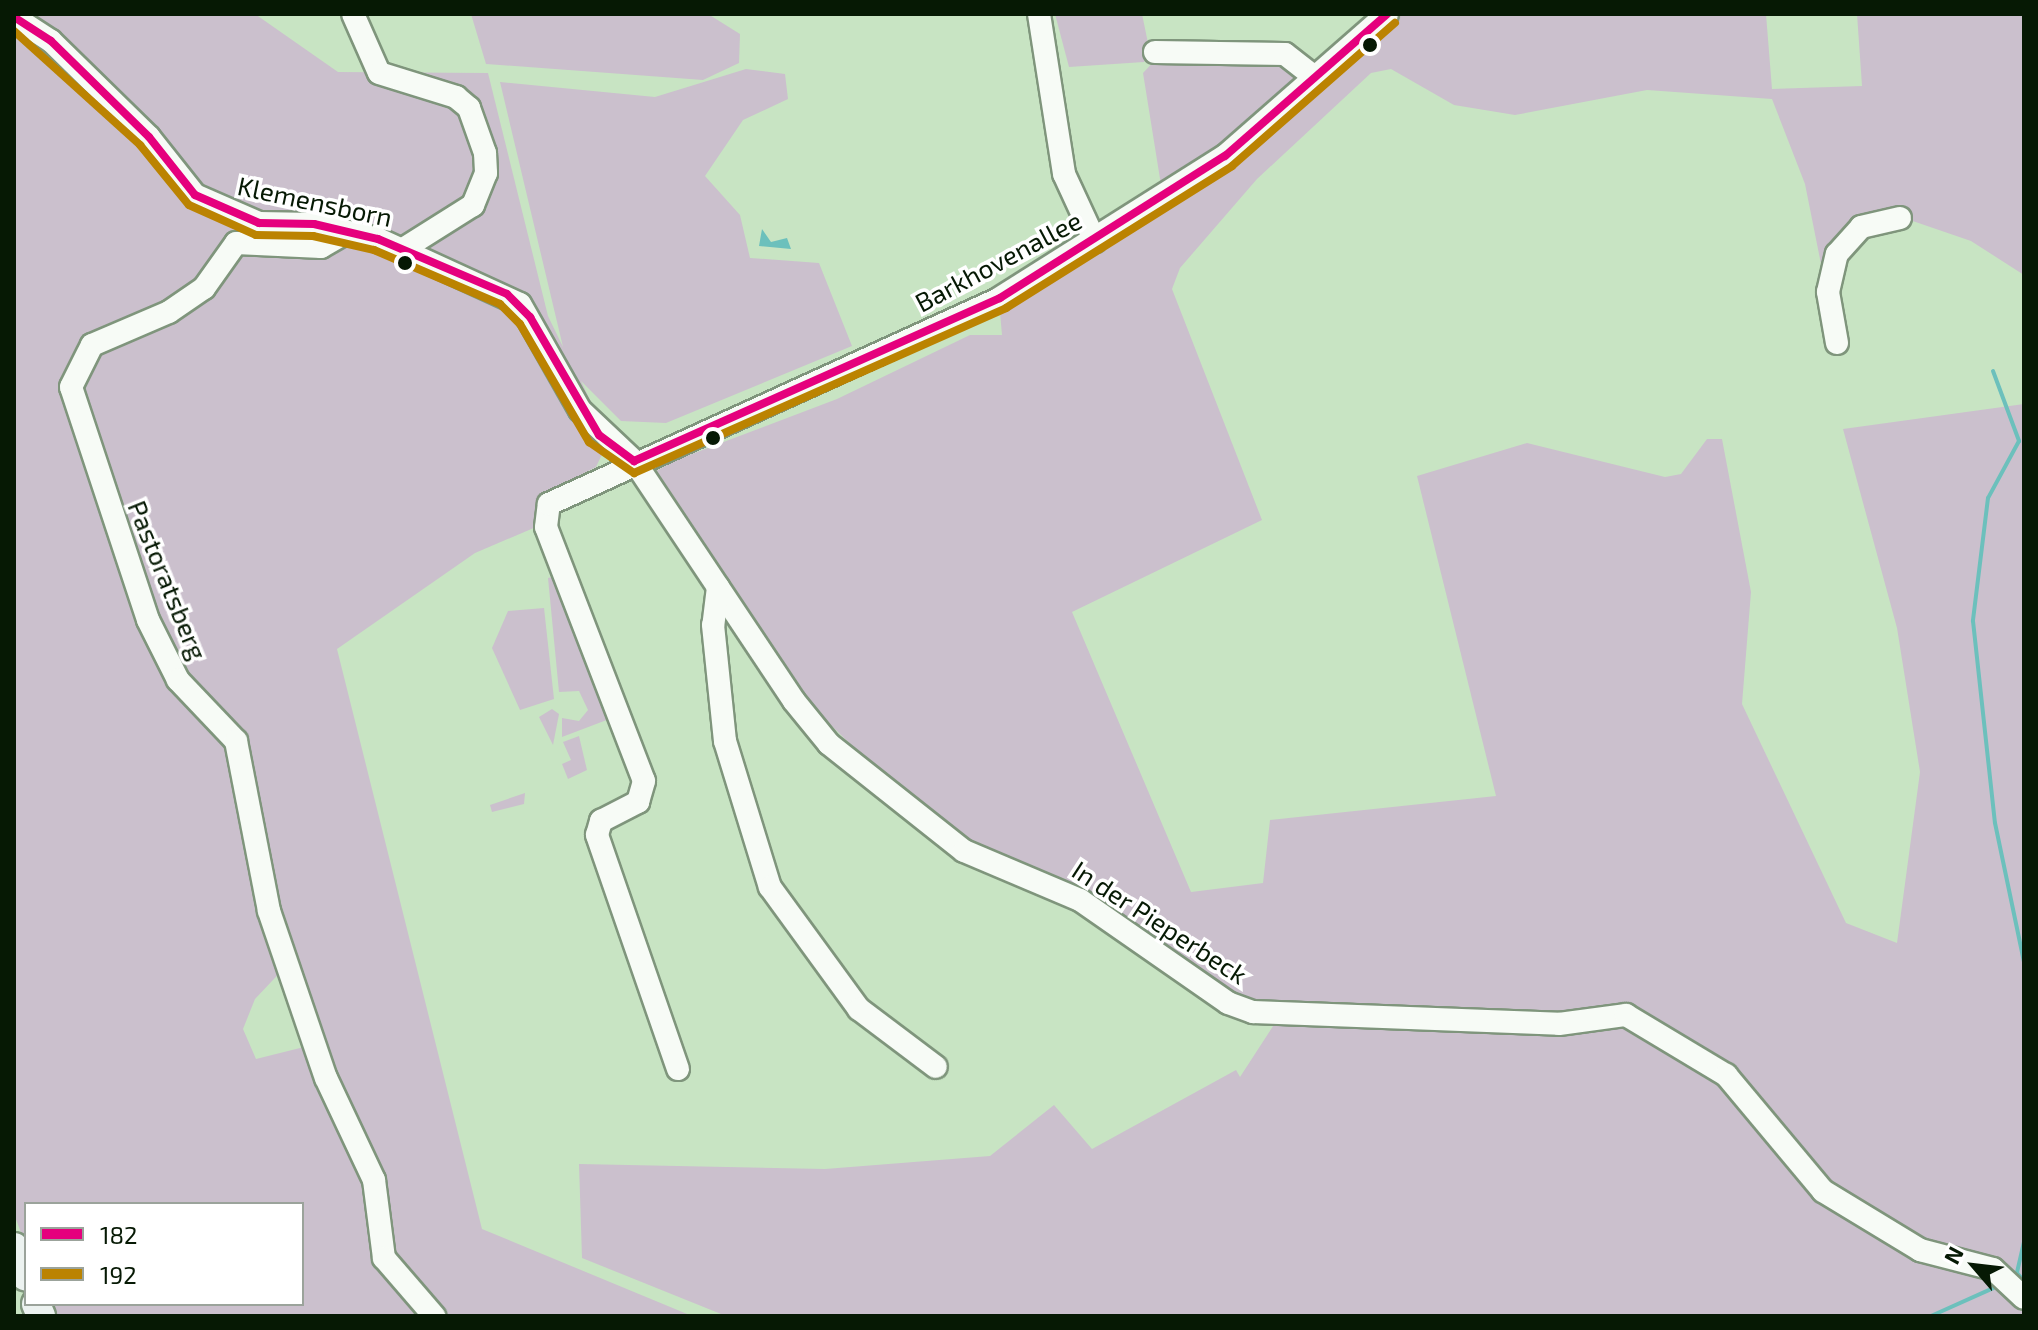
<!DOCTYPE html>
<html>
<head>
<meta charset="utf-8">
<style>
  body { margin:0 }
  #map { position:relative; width:2038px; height:1330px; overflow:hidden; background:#c8e4c3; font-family:"Exo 2",sans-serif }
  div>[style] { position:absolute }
  .green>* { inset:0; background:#cbc0cd }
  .water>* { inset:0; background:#6cc0bc }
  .stream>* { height:4px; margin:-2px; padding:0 2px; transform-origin:2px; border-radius:2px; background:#6cc0bc }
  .roads { filter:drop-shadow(2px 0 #7f957c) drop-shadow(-2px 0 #7f957c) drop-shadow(0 2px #7f957c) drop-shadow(0 -2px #7f957c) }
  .minor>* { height:22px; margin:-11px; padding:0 11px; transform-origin:11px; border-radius:11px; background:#f7fbf6 }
  .major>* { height:28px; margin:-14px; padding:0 14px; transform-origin:14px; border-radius:14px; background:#ecf2f0 }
  .bus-1>* { height:8px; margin:-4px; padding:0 4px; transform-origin:4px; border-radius:4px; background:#e5007d }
  .bus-2>* { height:8px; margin:-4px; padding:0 4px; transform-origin:4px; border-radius:4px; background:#bb8301 }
  .dots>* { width:22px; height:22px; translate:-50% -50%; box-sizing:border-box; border:4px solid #fff; border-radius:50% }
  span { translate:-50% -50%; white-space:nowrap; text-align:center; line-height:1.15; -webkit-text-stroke:7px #fff; paint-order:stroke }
  .street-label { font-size:26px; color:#061904 }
  .frame { position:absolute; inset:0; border:16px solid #061904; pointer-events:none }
  .legend { position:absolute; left:24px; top:1202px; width:280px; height:104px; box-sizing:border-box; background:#fff; border:2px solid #9ba39b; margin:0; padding:10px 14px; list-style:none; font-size:24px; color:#061904 }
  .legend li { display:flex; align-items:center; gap:16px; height:40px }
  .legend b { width:40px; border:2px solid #9ba39b }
  .north { position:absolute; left:1934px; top:1226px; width:80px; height:80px; -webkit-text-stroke:6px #fff; paint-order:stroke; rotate:298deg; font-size:22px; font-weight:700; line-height:32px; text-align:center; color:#061904 }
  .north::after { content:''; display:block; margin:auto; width:28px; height:36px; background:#061904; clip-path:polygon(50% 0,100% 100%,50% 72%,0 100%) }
</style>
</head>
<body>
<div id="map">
  <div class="green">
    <i style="clip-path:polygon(evenodd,14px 14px,255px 14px,338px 72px,488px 73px,548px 316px,563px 347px,500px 82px,655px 97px,746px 69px,785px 74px,788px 99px,743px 120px,705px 176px,740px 215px,750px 258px,819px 263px,852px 346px,666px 423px,621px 421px,581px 381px,601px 423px,613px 431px,596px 467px,541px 495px,536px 527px,475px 553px,337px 649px,482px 1229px,692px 1316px,51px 1316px,47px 1304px,302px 1304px,302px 1204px,26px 1204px,26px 1246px,14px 1214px,14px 14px,290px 962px,320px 1043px,256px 1059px,243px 1029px,255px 999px,290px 962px)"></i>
    <i style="clip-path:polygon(471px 14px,708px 14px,740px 34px,739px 63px,703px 80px,486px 64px)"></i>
    <i style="clip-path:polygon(1055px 14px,1142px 14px,1149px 48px,1144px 62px,1069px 67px)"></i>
    <i style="clip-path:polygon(1391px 14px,1766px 14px,1772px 89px,1862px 86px,1857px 14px,2024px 14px,2024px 275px,1971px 241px,1901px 217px,1871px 222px,1823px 274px,1805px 184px,1772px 99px,1647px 90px,1515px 115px,1454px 105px,1391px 69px,1371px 73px,1257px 179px,1180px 268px,1172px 289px,1262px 520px,1072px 612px,1191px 892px,1263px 883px,1270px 820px,1496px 796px,1417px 476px,1527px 443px,1665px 477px,1681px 474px,1707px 439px,1722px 439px,1751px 592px,1742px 704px,1846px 923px,1897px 943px,1920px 772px,1897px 628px,1843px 429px,2024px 404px,2024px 1316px,726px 1316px,582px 1258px,579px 1164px,825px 1169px,990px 1156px,1054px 1105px,1092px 1149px,1236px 1070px,1240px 1077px,1279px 1017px,1174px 956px,1081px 886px,984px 855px,881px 774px,797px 692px,652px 483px,656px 471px,676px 460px,837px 399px,970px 335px,1002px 335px,999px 301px,1161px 185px,1143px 73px,1161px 54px,1272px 54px,1311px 76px)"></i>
    <i style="clip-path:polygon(556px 576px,612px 718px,562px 737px,562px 718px,579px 721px,588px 710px,579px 691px,559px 692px,548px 578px)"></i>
    <i style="clip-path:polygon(544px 608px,554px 699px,520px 710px,492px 648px,508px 611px)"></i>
    <i style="clip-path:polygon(552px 709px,559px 714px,553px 745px,539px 717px)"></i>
    <i style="clip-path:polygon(579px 736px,587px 770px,568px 779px,562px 764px,571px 760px,563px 742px)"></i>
    <i style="clip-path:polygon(525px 793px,524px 804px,492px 812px,490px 805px)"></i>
  </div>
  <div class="water">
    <i style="clip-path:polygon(762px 229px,771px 242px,787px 238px,791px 249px,759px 246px)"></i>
  </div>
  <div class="stream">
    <i style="left:1993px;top:371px;width:75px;rotate:69.6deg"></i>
    <i style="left:2019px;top:441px;width:65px;rotate:118.5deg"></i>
    <i style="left:1988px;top:498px;width:124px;rotate:97deg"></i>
    <i style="left:1973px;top:621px;width:203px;rotate:83.8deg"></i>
    <i style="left:1995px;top:823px;width:142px;rotate:78.2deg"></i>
    <i style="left:2024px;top:1242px;width:32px;rotate:103deg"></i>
    <i style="left:2017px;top:1273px;width:11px;rotate:49deg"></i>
    <i style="left:1931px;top:1316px;width:73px;rotate:-24.1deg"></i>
  </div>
  <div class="roads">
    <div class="minor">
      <i style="left:353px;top:14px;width:64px;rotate:66.2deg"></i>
      <i style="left:379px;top:73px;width:81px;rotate:17.3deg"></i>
      <i style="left:456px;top:97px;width:17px;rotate:40deg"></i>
      <i style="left:469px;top:108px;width:48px;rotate:70.4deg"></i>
      <i style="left:485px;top:153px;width:20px;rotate:87deg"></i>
      <i style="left:486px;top:173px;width:35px;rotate:112deg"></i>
      <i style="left:473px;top:205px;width:83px;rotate:147.8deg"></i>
      <i style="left:1039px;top:14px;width:162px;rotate:81.1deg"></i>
      <i style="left:1064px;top:174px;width:74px;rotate:65.2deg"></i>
      <i style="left:14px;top:17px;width:44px;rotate:33deg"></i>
      <i style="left:51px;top:41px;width:137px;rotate:44.4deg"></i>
      <i style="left:149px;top:137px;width:74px;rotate:51.6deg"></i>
      <i style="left:195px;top:195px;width:70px;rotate:23.6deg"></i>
      <i style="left:259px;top:223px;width:55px;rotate:1deg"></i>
      <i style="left:314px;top:224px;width:66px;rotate:13.2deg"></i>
      <i style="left:378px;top:239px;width:156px;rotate:24.6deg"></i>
      <i style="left:520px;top:304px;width:122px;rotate:60.5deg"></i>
      <i style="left:580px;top:410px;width:74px;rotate:43.4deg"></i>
      <i style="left:634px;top:461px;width:288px;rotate:56.3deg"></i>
      <i style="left:794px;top:701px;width:55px;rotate:50.9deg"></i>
      <i style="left:829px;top:744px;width:172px;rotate:38.4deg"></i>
      <i style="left:964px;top:851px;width:126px;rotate:22.9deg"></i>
      <i style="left:1080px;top:900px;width:180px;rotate:34.8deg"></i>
      <i style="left:1228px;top:1003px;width:27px;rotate:20deg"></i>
      <i style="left:1253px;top:1012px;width:306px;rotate:2.2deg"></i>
      <i style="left:1559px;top:1024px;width:68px;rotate:-7.7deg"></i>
      <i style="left:1626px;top:1015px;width:117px;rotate:31deg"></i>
      <i style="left:1726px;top:1075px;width:151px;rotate:50.1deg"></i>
      <i style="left:1823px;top:1191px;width:114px;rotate:31.3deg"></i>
      <i style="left:1920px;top:1250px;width:75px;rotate:14.6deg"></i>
      <i style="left:1993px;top:1269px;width:42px;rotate:43.1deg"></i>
      <i style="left:1155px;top:52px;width:130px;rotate:0.9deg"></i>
      <i style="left:1285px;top:54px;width:37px;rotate:38deg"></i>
      <i style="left:347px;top:232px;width:30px;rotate:150deg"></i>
      <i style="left:321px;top:247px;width:85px;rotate:-177.3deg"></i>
      <i style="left:236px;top:243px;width:55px;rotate:125.4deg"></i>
      <i style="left:204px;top:288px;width:42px;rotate:145.6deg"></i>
      <i style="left:169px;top:312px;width:84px;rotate:156.8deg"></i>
      <i style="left:92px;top:345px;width:47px;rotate:116.6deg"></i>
      <i style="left:71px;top:387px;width:245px;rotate:71.7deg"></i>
      <i style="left:148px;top:620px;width:67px;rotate:63.4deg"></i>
      <i style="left:178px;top:680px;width:84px;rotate:46.4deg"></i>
      <i style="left:236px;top:741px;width:173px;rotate:79deg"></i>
      <i style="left:269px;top:911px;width:176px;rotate:71.2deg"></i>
      <i style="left:326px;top:1078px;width:113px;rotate:64.8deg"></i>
      <i style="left:374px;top:1180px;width:79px;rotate:82.7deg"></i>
      <i style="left:384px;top:1258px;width:77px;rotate:49.2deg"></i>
      <i style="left:1837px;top:343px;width:52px;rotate:-100deg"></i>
      <i style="left:1828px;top:292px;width:39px;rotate:-77deg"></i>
      <i style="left:1837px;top:254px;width:36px;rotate:-48deg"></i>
      <i style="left:1861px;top:227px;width:40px;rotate:-13deg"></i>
      <i style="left:718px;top:587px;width:38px;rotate:97deg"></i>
      <i style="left:713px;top:625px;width:117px;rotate:84.1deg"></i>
      <i style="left:725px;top:741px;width:153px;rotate:72.9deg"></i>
      <i style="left:770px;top:887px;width:151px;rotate:53.9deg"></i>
      <i style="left:859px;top:1009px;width:96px;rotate:37deg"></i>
      <i style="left:678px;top:1069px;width:248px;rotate:-109.1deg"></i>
      <i style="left:597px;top:835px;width:15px;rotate:-74deg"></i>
      <i style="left:601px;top:821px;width:42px;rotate:-27.2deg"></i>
      <i style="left:638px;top:802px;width:22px;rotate:-74deg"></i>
      <i style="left:644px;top:781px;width:272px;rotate:-111.1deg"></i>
      <i style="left:546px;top:527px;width:23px;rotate:-83deg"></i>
      <i style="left:549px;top:504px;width:496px;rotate:-24.5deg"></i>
      <i style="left:1000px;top:298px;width:266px;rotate:-32.3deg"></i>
      <i style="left:1225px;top:156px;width:215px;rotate:-41.2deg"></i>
    </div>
    <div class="major">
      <i style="left:14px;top:1247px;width:32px;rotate:68deg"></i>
      <i style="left:36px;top:1304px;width:13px;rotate:67deg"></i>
    </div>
  </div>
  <div class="bus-1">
    <i style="left:14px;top:17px;width:44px;rotate:33deg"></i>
    <i style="left:51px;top:41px;width:137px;rotate:44.4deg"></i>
    <i style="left:149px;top:137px;width:74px;rotate:51.6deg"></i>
    <i style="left:195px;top:195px;width:70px;rotate:23.6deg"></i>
    <i style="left:259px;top:223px;width:55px;rotate:1deg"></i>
    <i style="left:314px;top:224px;width:66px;rotate:13.2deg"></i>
    <i style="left:378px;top:239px;width:140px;rotate:23.1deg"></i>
    <i style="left:507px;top:294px;width:33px;rotate:45deg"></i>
    <i style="left:530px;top:317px;width:137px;rotate:59.7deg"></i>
    <i style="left:599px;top:435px;width:44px;rotate:36.6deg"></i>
    <i style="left:634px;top:461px;width:401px;rotate:-24deg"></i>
    <i style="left:1000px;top:298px;width:266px;rotate:-32.3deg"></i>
    <i style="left:1225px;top:156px;width:215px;rotate:-41.2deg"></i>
  </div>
  <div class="bus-2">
    <i style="left:14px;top:31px;width:170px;rotate:42.1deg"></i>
    <i style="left:140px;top:145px;width:77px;rotate:50.8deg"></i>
    <i style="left:189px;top:205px;width:73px;rotate:24.1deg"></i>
    <i style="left:256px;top:235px;width:57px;rotate:1deg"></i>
    <i style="left:313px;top:236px;width:63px;rotate:12.9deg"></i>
    <i style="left:374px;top:250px;width:137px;rotate:23.2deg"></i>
    <i style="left:500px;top:304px;width:28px;rotate:45deg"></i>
    <i style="left:520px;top:324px;width:137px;rotate:59.7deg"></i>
    <i style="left:589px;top:442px;width:55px;rotate:34.6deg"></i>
    <i style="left:634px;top:473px;width:407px;rotate:-23.9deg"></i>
    <i style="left:1006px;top:308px;width:267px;rotate:-32.1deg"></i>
    <i style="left:1232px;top:166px;width:217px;rotate:-41.3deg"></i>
  </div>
  <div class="dots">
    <i style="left:1370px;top:45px;background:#061904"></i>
    <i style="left:405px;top:263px;background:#061904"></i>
    <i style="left:713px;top:438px;background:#061904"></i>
  </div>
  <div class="street-label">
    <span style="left:315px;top:201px;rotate:12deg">Klemensborn</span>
    <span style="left:998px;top:261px;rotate:-28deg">Barkhovenallee</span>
    <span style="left:168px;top:580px;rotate:68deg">Pastoratsberg</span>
    <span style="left:1160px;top:922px;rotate:33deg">In der Pieperbeck</span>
  </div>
  <div class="frame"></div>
  <ul class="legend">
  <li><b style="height:10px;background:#e5007d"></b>182</li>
  <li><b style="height:10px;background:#bb8301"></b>192</li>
  </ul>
  <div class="north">N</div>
</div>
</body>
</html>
